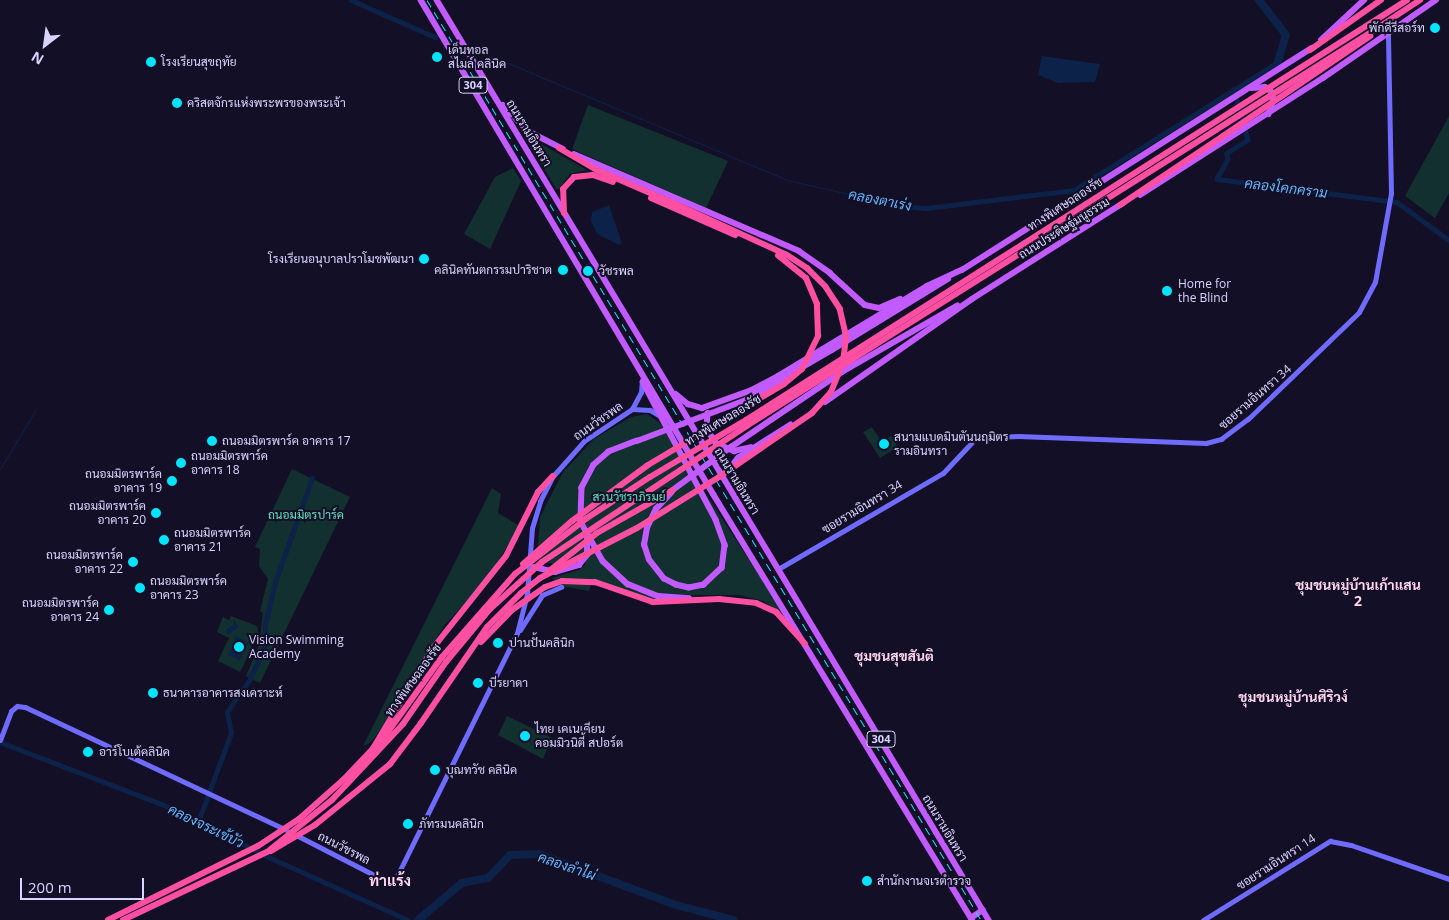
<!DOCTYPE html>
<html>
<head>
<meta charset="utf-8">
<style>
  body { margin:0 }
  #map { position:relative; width:1449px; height:920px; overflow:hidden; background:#130f26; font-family:"Open Sans",Sarabun,sans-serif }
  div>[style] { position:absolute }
  .green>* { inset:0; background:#12302f }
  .water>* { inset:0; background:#0c2248 }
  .stream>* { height:1px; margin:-0.5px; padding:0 0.5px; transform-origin:0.5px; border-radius:0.5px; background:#0c2248 }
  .canal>* { height:4.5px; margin:-2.25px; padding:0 2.25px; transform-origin:2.25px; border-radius:2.25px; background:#0c2248 }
  .river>* { height:8px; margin:-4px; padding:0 4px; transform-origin:4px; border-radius:4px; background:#0c2248 }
  .secondary>* { height:5px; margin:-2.5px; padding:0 2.5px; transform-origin:2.5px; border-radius:2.5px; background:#6f6bff }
  .primary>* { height:5.5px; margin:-2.75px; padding:0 2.75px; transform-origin:2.75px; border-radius:2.75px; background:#c25bff }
  .highway>* { height:6px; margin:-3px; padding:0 3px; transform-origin:3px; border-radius:3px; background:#ff4fa3 }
  .rail>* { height:1px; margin-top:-0.5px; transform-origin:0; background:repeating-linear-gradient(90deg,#00e5ff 0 8px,transparent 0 14px) }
  .primary-bridge>* { height:5.5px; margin:-2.75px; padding:0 2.75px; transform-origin:2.75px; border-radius:2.75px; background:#c25bff }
  .highway-bridge>* { height:6px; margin:-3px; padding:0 3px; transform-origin:3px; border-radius:3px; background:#ff4fa3 }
  .dots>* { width:14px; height:14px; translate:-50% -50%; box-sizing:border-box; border:2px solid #130f26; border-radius:50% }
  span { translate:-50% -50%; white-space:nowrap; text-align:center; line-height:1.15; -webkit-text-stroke:4px #130f26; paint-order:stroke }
  .shield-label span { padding:1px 4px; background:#130f26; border:1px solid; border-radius:4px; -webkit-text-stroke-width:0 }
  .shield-label { font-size:11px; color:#d9d4ff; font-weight:700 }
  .poi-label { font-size:12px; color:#d9d4ff }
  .right { translate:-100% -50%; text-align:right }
  .left { translate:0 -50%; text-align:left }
  .street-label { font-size:12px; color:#d9d4ff }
  .park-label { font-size:12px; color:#5fe0c0 }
  .water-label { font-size:14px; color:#62b6ff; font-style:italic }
  .neighbourhood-label { font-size:14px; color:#ffd6f0; font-weight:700 }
  .quarter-label { font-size:15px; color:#ffd6f0; font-weight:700 }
  .north { position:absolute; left:20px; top:20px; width:50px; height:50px; -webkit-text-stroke:4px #130f26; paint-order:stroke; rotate:210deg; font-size:14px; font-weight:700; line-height:20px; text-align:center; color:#d9d4ff }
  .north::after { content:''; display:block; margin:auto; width:18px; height:22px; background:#d9d4ff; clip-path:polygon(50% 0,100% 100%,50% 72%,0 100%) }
  .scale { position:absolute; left:20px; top:878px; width:124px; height:22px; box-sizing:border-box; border:2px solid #d9d4ff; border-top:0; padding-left:6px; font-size:15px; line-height:18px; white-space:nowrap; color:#d9d4ff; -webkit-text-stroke:4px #130f26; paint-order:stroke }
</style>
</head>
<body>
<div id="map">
  <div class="green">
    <i style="clip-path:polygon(588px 105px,728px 161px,706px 208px,572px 149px)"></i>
    <i style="clip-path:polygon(1449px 116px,1449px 193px,1435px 218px,1405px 196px)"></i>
    <i style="clip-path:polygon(524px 135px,527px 136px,587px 170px,570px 174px,558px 190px,556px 189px)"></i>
    <i style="clip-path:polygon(513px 168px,521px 181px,490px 249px,464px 234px,495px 177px)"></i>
    <i style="clip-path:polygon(647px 414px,660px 423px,785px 615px,763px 601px,739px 595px,686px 595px,656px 600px,592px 580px,589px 591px,561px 586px,552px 578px,579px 570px,585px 565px,589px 550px,575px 564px,562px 567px,537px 559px,540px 517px,563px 472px,594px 439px,631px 417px)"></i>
    <i style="clip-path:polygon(872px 427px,881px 441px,891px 436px,898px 447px,880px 458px,863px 432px)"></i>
    <i style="clip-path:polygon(292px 469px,350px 497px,260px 683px,246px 676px,259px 645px,263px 613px,260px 611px,268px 579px,259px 566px,260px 549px,255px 547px)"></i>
    <i style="clip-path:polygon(492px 488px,501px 494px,498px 513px,520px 526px,487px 579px,444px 626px,382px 728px,370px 743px,363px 746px)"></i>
    <i style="clip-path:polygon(231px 616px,257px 626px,259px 635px,240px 672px,218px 661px,229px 638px,217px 632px,223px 617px,229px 620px)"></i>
    <i style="clip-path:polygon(507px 716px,552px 738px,543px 759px,498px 735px)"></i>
  </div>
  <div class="water">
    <i style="clip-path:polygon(1042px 56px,1100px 64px,1095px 82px,1058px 83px,1038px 75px)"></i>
    <i style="clip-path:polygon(609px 205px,622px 243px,619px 245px,597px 234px,591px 221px,592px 212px)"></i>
    <i style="clip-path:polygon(233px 619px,239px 627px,228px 635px,226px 630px,233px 625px)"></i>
    <i style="clip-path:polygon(236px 636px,249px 643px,240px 660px,228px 655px)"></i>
  </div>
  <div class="stream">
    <i style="left:472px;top:48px;width:342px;rotate:22.7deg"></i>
    <i style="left:787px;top:180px;width:118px;rotate:12.7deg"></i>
    <i style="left:0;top:469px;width:68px;rotate:-58.9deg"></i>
  </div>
  <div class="canal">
    <i style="left:351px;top:0;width:92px;rotate:23.8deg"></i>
    <i style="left:1234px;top:89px;width:53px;rotate:74.6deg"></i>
    <i style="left:1248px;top:140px;width:25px;rotate:148deg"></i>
    <i style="left:1227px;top:153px;width:6px;rotate:81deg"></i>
    <i style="left:1228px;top:159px;width:23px;rotate:119deg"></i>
    <i style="left:1217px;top:179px;width:181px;rotate:7.3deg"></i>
    <i style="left:1397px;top:202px;width:64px;rotate:36.2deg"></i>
    <i style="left:902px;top:206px;width:25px;rotate:5deg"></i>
    <i style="left:927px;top:208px;width:148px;rotate:-7deg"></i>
    <i style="left:1074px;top:190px;width:241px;rotate:-32.1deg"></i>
    <i style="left:0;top:742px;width:179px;rotate:21deg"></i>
    <i style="left:167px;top:806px;width:116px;rotate:26.6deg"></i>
    <i style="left:271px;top:858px;width:150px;rotate:24.3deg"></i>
    <i style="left:198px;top:822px;width:95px;rotate:-69.7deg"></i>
    <i style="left:231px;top:733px;width:21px;rotate:-101deg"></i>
    <i style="left:227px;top:712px;width:40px;rotate:-55.1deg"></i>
    <i style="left:250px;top:679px;width:36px;rotate:-66deg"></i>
    <i style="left:265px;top:646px;width:21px;rotate:-90deg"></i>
    <i style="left:265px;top:625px;width:44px;rotate:-76.9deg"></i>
    <i style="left:275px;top:582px;width:110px;rotate:-70.4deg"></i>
  </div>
  <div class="river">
    <i style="left:1259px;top:0;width:44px;rotate:52.4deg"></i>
    <i style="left:1286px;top:35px;width:28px;rotate:107deg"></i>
    <i style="left:418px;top:920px;width:57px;rotate:-40.1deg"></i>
    <i style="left:462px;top:883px;width:26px;rotate:-11deg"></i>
    <i style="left:488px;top:878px;width:32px;rotate:-46deg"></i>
    <i style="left:510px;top:855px;width:29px;rotate:-2deg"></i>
    <i style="left:539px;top:854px;width:146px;rotate:20.4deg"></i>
    <i style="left:676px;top:905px;width:59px;rotate:14.7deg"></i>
  </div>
  <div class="secondary">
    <i style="left:632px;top:409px;width:19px;rotate:-62deg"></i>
    <i style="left:641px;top:392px;width:12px;rotate:-85deg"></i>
    <i style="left:778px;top:569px;width:191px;rotate:-30.2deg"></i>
    <i style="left:943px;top:473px;width:48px;rotate:-46.7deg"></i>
    <i style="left:976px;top:438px;width:42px;rotate:-2.7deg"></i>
    <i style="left:1018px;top:436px;width:188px;rotate:2.1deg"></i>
    <i style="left:1206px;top:443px;width:16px;rotate:-15deg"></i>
    <i style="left:1221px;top:439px;width:34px;rotate:-37deg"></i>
    <i style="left:1248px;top:419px;width:154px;rotate:-43.9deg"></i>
    <i style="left:1359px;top:312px;width:34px;rotate:-62deg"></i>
    <i style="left:1375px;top:282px;width:90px;rotate:-79.8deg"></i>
    <i style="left:1391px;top:193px;width:160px;rotate:-91.1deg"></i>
    <i style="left:520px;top:630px;width:41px;rotate:-57.8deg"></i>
    <i style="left:542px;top:595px;width:21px;rotate:-23deg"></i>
    <i style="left:0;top:740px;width:31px;rotate:-69deg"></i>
    <i style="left:11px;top:711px;width:8px;rotate:-40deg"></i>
    <i style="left:17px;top:706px;width:8px;rotate:7deg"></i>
    <i style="left:25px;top:707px;width:289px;rotate:25.2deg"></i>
    <i style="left:296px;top:835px;width:103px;rotate:27.1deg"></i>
    <i style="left:388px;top:882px;width:7px;rotate:-16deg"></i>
    <i style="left:395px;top:880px;width:275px;rotate:-63.7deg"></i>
    <i style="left:517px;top:633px;width:40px;rotate:-75.6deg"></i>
    <i style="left:527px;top:594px;width:66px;rotate:-85.7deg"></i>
    <i style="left:532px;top:528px;width:28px;rotate:-73deg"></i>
    <i style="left:540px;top:501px;width:28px;rotate:-63deg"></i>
    <i style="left:553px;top:476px;width:47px;rotate:-48.5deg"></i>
    <i style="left:584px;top:441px;width:58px;rotate:-33.7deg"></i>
    <i style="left:632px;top:409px;width:18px;rotate:3deg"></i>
    <i style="left:650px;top:410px;width:12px;rotate:31deg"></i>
    <i style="left:1203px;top:920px;width:150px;rotate:-31.9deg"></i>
    <i style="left:1330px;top:841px;width:21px;rotate:11deg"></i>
    <i style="left:1351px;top:845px;width:104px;rotate:19.1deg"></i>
  </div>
  <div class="primary">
    <i style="left:421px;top:0;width:575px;rotate:59.38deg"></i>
    <i style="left:714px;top:495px;width:497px;rotate:58.7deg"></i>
    <i style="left:437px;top:0;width:1073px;rotate:59.04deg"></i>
    <i style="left:1321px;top:40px;width:59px;rotate:-42.9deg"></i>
    <i style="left:1252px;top:88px;width:13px;rotate:-4deg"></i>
    <i style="left:1265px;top:87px;width:7px;rotate:34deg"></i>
    <i style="left:1271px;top:91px;width:9px;rotate:69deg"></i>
    <i style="left:1274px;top:99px;width:16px;rotate:108deg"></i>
    <i style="left:503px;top:105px;width:36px;rotate:46deg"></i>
    <i style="left:528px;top:131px;width:39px;rotate:27deg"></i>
    <i style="left:574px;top:154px;width:245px;rotate:23.3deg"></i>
    <i style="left:799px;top:251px;width:38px;rotate:35deg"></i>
    <i style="left:830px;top:273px;width:47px;rotate:42.4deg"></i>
    <i style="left:865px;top:305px;width:14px;rotate:12deg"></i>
    <i style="left:879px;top:308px;width:23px;rotate:-23deg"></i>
    <i style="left:1140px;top:195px;width:217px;rotate:-32.6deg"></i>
    <i style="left:1323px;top:78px;width:137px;rotate:-34.6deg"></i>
    <i style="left:832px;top:350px;width:136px;rotate:-31.5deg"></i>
    <i style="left:643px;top:382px;width:156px;rotate:62.1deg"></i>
    <i style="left:716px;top:520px;width:27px;rotate:70deg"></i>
    <i style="left:725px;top:545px;width:23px;rotate:97deg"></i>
    <i style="left:722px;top:568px;width:25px;rotate:137deg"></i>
    <i style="left:704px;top:585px;width:15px;rotate:169deg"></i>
    <i style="left:689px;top:588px;width:13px;rotate:-167deg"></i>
    <i style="left:676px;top:585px;width:13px;rotate:-153deg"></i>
    <i style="left:664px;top:579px;width:24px;rotate:-128deg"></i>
    <i style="left:649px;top:560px;width:16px;rotate:-108deg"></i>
    <i style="left:644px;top:545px;width:17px;rotate:-80deg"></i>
    <i style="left:647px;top:528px;width:21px;rotate:-65deg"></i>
    <i style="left:656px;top:509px;width:23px;rotate:-47deg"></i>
    <i style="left:676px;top:394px;width:16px;rotate:40deg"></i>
    <i style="left:688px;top:404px;width:15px;rotate:16deg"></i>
    <i style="left:702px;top:408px;width:53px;rotate:-19.8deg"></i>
    <i style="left:752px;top:390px;width:30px;rotate:-28deg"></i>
    <i style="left:778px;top:376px;width:174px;rotate:-31.1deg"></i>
    <i style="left:927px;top:286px;width:38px;rotate:-25deg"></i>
    <i style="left:962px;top:270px;width:414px;rotate:-32.4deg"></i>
    <i style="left:825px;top:402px;width:179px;rotate:-35deg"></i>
    <i style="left:972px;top:299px;width:179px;rotate:-32.4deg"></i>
    <i style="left:708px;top:413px;width:16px;rotate:94deg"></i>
    <i style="left:707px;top:429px;width:17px;rotate:57deg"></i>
    <i style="left:716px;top:443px;width:20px;rotate:24deg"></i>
    <i style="left:734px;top:451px;width:17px;rotate:-13deg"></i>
    <i style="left:637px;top:441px;width:30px;rotate:159deg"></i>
    <i style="left:609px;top:452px;width:20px;rotate:139deg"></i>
    <i style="left:594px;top:465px;width:26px;rotate:118deg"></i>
    <i style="left:582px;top:488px;width:34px;rotate:92deg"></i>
    <i style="left:581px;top:522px;width:45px;rotate:60.6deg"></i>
    <i style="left:603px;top:561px;width:34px;rotate:43deg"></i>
    <i style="left:628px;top:584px;width:32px;rotate:22deg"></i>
    <i style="left:658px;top:596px;width:31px;rotate:4deg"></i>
    <i style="left:731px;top:447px;width:134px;rotate:-34deg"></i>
    <i style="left:842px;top:372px;width:133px;rotate:-29.9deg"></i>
    <i style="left:727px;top:472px;width:18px;rotate:-52deg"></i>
    <i style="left:738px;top:458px;width:62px;rotate:-32.4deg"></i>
    <i style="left:534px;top:567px;width:22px;rotate:13deg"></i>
    <i style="left:555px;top:572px;width:25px;rotate:-16deg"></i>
    <i style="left:579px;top:565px;width:13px;rotate:-51deg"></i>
    <i style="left:587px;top:555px;width:16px;rotate:-90deg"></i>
    <i style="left:971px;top:918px;width:14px;rotate:-34deg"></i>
  </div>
  <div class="highway">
    <i style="left:1376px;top:29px;width:53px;rotate:-33.4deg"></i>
    <i style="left:1310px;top:50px;width:87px;rotate:-35.2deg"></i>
    <i style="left:559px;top:148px;width:44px;rotate:30.1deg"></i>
    <i style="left:597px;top:170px;width:81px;rotate:23.4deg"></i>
    <i style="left:1120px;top:205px;width:124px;rotate:-33.8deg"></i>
    <i style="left:564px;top:213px;width:24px;rotate:-92deg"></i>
    <i style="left:563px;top:189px;width:16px;rotate:-47deg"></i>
    <i style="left:574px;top:177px;width:19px;rotate:-6deg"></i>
    <i style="left:593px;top:175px;width:21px;rotate:19deg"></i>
    <i style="left:595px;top:582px;width:61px;rotate:19deg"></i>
    <i style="left:653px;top:602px;width:66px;rotate:-2.6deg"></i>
    <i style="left:719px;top:599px;width:37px;rotate:6deg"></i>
    <i style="left:756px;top:603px;width:22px;rotate:24deg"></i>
    <i style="left:776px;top:612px;width:43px;rotate:47.8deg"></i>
    <i style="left:372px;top:750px;width:119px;rotate:-59.1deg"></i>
    <i style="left:433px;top:648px;width:117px;rotate:-51.6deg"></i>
    <i style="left:506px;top:556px;width:72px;rotate:-63.4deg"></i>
    <i style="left:538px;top:492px;width:22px;rotate:-47deg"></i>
    <i style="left:299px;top:819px;width:60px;rotate:-41.6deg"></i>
    <i style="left:344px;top:779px;width:59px;rotate:-46.4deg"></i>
    <i style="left:385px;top:736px;width:97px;rotate:-54.2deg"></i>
    <i style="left:442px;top:657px;width:111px;rotate:-48.7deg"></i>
  </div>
  <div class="rail">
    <i style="left:427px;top:0;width:1074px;rotate:58.94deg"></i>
  </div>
  <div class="primary-bridge">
    <i style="left:637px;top:441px;width:116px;rotate:-20.6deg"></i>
    <i style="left:746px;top:400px;width:99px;rotate:-30.2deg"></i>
    <i style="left:673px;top:490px;width:72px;rotate:-36.6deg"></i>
  </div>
  <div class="highway-bridge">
    <i style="left:1223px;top:136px;width:178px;rotate:-34.2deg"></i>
    <i style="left:651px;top:198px;width:92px;rotate:23.8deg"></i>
    <i style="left:523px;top:564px;width:65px;rotate:-41.3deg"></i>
    <i style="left:572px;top:521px;width:94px;rotate:-36.4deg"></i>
    <i style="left:648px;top:465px;width:158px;rotate:-30.8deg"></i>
    <i style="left:784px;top:384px;width:23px;rotate:-40deg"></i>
    <i style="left:802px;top:369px;width:37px;rotate:-64deg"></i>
    <i style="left:818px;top:336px;width:32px;rotate:-92deg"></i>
    <i style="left:817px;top:304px;width:28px;rotate:-113deg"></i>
    <i style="left:806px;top:278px;width:36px;rotate:-141deg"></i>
    <i style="left:549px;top:571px;width:61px;rotate:-38.4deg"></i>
    <i style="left:597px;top:533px;width:87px;rotate:-29.5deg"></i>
    <i style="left:515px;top:574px;width:91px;rotate:-37.9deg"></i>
    <i style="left:587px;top:518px;width:75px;rotate:-33.1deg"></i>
    <i style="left:650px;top:477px;width:112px;rotate:-30.7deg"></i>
    <i style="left:746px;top:420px;width:783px;rotate:-32.43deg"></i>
    <i style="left:481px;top:642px;width:45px;rotate:-45.9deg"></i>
    <i style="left:512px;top:610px;width:40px;rotate:-34.9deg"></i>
    <i style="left:545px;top:587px;width:18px;rotate:-19deg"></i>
    <i style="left:562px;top:581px;width:33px;rotate:2deg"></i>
    <i style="left:271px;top:851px;width:51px;rotate:-30.6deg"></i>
    <i style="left:315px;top:825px;width:97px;rotate:-39.1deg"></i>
    <i style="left:390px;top:764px;width:51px;rotate:-52.9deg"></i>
    <i style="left:421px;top:723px;width:116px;rotate:-55.5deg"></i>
    <i style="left:487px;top:627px;width:48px;rotate:-45deg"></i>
    <i style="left:521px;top:593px;width:24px;rotate:-38deg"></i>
    <i style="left:540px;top:578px;width:109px;rotate:-27.3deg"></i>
    <i style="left:637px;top:528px;width:97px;rotate:-31.9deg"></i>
    <i style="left:719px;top:477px;width:113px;rotate:-34.5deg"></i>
    <i style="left:812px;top:413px;width:28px;rotate:-48deg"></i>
    <i style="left:831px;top:392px;width:32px;rotate:-68deg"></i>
    <i style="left:843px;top:362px;width:26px;rotate:-83deg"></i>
    <i style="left:846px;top:336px;width:28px;rotate:-103deg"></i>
    <i style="left:840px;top:309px;width:27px;rotate:-123deg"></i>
    <i style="left:825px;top:286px;width:25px;rotate:-135deg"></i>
    <i style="left:807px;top:268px;width:24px;rotate:-147deg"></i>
    <i style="left:787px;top:255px;width:128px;rotate:-155.4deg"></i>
    <i style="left:108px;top:920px;width:167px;rotate:-26.3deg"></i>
    <i style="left:258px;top:846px;width:49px;rotate:-33.4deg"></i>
    <i style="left:123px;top:920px;width:159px;rotate:-25.3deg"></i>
    <i style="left:267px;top:852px;width:83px;rotate:-38.7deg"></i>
    <i style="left:332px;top:800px;width:104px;rotate:-46.9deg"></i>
    <i style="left:403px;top:724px;width:75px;rotate:-55.3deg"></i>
    <i style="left:446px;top:662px;width:69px;rotate:-50.3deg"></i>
    <i style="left:490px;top:609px;width:70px;rotate:-42.1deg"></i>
    <i style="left:542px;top:562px;width:247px;rotate:-33.6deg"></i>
    <i style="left:748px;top:425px;width:742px;rotate:-32.23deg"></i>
  </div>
  <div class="dots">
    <i style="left:1435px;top:28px;background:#00e5ff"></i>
    <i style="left:437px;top:57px;background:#00e5ff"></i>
    <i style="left:151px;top:62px;background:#00e5ff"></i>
    <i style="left:177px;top:103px;background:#00e5ff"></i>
    <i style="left:424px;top:259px;background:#00e5ff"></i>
    <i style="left:563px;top:270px;background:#00e5ff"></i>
    <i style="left:588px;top:271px;background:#00e5ff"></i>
    <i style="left:1167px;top:291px;background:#00e5ff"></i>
    <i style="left:212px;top:441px;background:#00e5ff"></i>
    <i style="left:884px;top:444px;background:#00e5ff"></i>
    <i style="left:181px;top:463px;background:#00e5ff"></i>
    <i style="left:172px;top:481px;background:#00e5ff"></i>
    <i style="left:156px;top:513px;background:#00e5ff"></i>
    <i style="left:164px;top:540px;background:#00e5ff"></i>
    <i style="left:133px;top:562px;background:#00e5ff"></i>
    <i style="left:140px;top:588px;background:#00e5ff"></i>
    <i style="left:109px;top:610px;background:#00e5ff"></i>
    <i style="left:498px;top:643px;background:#00e5ff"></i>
    <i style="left:239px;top:647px;background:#00e5ff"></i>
    <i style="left:478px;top:683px;background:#00e5ff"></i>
    <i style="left:153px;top:693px;background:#00e5ff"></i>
    <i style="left:525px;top:736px;background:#00e5ff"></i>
    <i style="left:88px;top:752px;background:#00e5ff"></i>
    <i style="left:435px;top:770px;background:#00e5ff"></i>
    <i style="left:408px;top:824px;background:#00e5ff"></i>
    <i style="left:867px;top:881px;background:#00e5ff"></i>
  </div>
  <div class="shield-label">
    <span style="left:473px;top:85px">304</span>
    <span style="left:881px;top:739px">304</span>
  </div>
  <div class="poi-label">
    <span class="right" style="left:1425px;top:28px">พักดีรีสอร์ท</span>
    <span class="left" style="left:448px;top:57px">เด็นทอล<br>สไมล์ คลินิค</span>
    <span class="left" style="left:161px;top:62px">โรงเรียนสุขฤทัย</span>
    <span class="left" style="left:187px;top:103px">คริสตจักรแห่งพระพรของพระเจ้า</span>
    <span class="right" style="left:414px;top:259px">โรงเรียนอนุบาลปราโมชพัฒนา</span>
    <span class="right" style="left:552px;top:270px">คลินิคทันตกรรมปาริชาต</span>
    <span class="left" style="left:599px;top:271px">วัชรพล</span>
    <span class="left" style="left:1178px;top:291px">Home for<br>the Blind</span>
    <span class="left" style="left:894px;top:444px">สนามแบดมินตันนฤมิตร<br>รามอินทรา</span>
    <span class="left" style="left:222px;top:441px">ถนอมมิตรพาร์ค อาคาร 17</span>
    <span class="left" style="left:191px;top:463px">ถนอมมิตรพาร์ค<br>อาคาร 18</span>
    <span class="right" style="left:162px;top:481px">ถนอมมิตรพาร์ค<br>อาคาร 19</span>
    <span class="right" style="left:146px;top:513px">ถนอมมิตรพาร์ค<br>อาคาร 20</span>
    <span class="left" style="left:174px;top:540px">ถนอมมิตรพาร์ค<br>อาคาร 21</span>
    <span class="right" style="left:123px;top:562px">ถนอมมิตรพาร์ค<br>อาคาร 22</span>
    <span class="left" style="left:150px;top:588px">ถนอมมิตรพาร์ค<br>อาคาร 23</span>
    <span class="right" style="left:99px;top:610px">ถนอมมิตรพาร์ค<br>อาคาร 24</span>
    <span class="left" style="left:249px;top:647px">Vision Swimming<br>Academy</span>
    <span class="left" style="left:509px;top:643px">ปานปั้นคลินิก</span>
    <span class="left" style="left:489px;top:683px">บีรยาดา</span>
    <span class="left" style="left:163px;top:693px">ธนาคารอาคารสงเคราะห์</span>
    <span class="left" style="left:535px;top:736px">ไทย เคเนเดียน<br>คอมมิวนิตี้ สปอร์ต</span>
    <span class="left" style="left:99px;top:752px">อาร์โบเต้คลินิค</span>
    <span class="left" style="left:446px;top:770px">บุณทวัช คลินิค</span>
    <span class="left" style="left:419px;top:824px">ภัทรมนคลินิก</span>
    <span class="left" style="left:877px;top:881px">สำนักงานจเรตำรวจ</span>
  </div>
  <div class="street-label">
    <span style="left:529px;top:133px;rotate:59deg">ถนนรามอินทรา</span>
    <span style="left:1065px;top:204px;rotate:-33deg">ทางพิเศษฉลองรัช</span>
    <span style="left:1064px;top:228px;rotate:-32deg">ถนนประดิษฐ์มนูธรรม</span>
    <span style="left:1255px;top:397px;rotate:-41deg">ซอยรามอินทรา 34</span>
    <span style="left:723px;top:420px;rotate:-31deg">ทางพิเศษฉลองรัช</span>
    <span style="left:598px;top:421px;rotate:-35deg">ถนนวัชรพล</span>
    <span style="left:737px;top:481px;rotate:59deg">ถนนรามอินทรา</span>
    <span style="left:862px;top:507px;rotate:-31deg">ซอยรามอินทรา 34</span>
    <span style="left:413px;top:680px;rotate:-54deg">ทางพิเศษฉลองรัช</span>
    <span style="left:945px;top:828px;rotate:59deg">ถนนรามอินทรา</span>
    <span style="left:344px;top:848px;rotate:27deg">ถนนวัชรพล</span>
    <span style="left:1276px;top:862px;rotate:-33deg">ซอยรามอินทรา 14</span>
  </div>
  <div class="park-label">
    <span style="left:629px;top:497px">สวนวัชราภิรมย์</span>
    <span style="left:306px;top:515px">ถนอมมิตรปาร์ค</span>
  </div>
  <div class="water-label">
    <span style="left:1286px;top:188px;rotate:7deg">คลองโคกคราม</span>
    <span style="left:880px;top:200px;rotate:11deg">คลองตาเร่ง</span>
    <span style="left:206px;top:826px;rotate:26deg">คลองจระเข้บัว</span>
    <span style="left:567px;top:866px;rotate:19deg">คลองลำไผ่</span>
  </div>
  <div class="neighbourhood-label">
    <span style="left:1358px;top:593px">ชุมชนหมู่บ้านเก้าแสน<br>2</span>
    <span style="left:894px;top:656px">ชุมชนสุขสันติ</span>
    <span style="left:1293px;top:697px">ชุมชนหมู่บ้านศิริวง์</span>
  </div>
  <div class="quarter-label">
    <span style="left:390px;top:881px">ท่าแร้ง</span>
  </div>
  <div class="north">N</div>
  <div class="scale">200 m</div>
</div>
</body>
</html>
